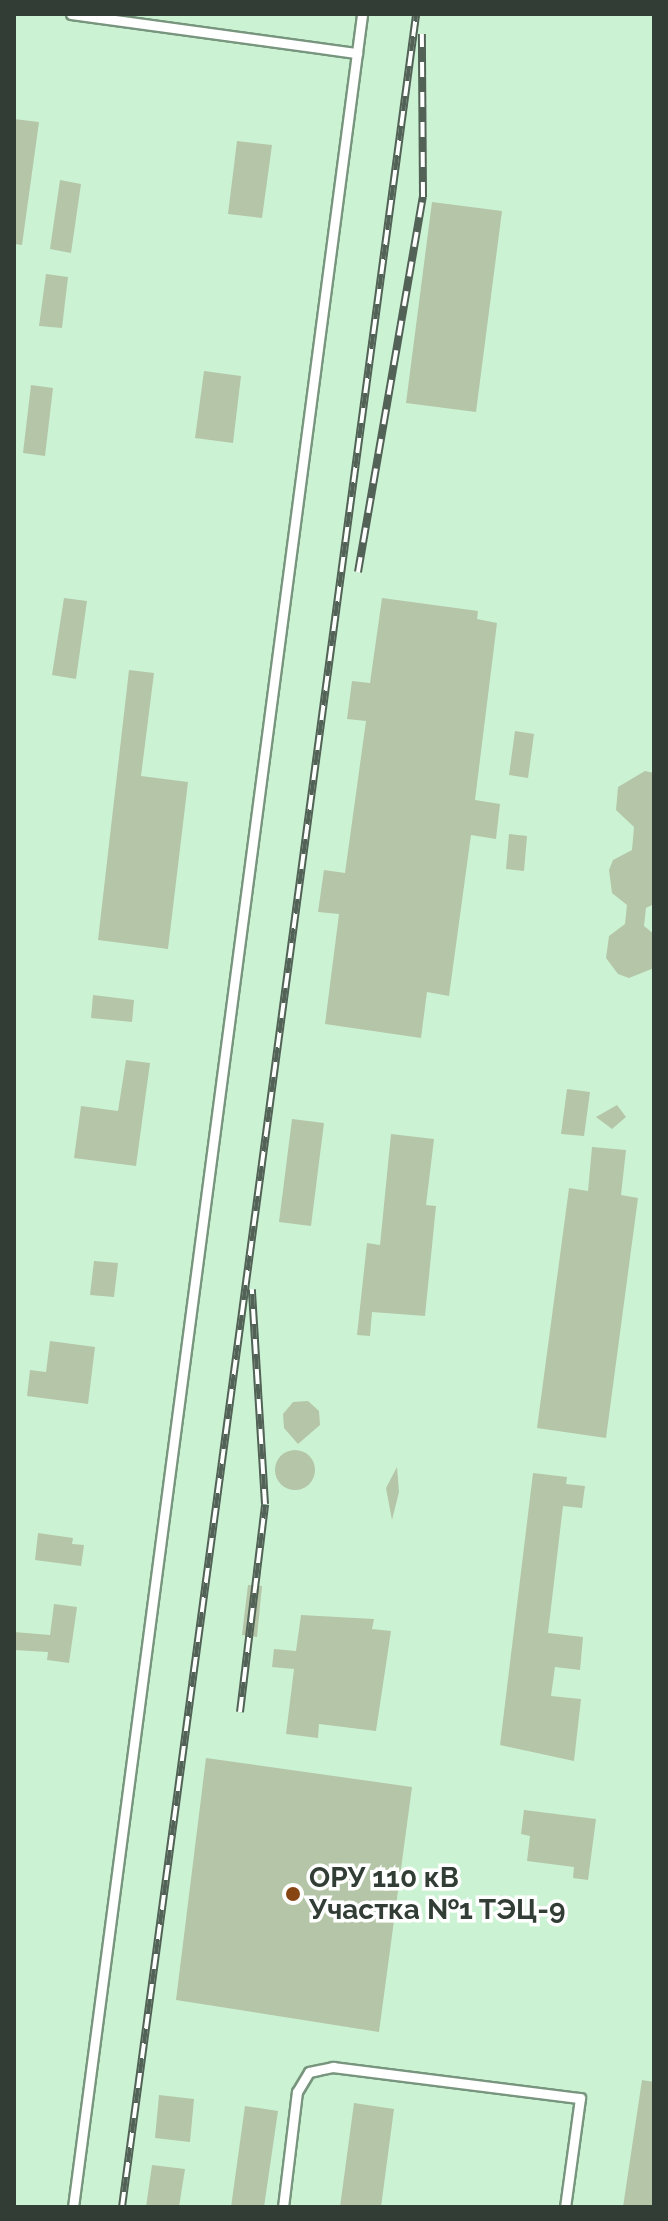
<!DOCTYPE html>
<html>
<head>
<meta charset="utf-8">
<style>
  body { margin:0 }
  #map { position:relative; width:668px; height:2221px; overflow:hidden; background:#dbfae2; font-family:Raleway,sans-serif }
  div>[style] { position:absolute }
  .built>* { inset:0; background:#ccf2d4 }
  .building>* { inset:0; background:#b4c6a7 }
  .round { border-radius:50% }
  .roads { filter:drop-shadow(2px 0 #78957e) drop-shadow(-2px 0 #78957e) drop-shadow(0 2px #78957e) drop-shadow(0 -2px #78957e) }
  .lane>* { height:9px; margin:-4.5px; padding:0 4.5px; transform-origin:4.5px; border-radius:4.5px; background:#fff }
  .rail>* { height:8px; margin-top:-4px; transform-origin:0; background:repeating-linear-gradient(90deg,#fff 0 15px,#526256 0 30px); box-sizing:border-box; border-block:2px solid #526256 }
  .dots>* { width:22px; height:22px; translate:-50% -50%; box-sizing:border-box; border:4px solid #fff; border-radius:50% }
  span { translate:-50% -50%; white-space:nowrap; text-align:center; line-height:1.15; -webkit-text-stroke:7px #fff; paint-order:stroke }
  .poi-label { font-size:28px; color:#323e35; font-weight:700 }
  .left { translate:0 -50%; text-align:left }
  .frame { position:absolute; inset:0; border:16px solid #323e35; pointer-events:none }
</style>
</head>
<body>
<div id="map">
  <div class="built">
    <i style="clip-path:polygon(14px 14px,654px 14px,654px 2207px,14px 2207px)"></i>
  </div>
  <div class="building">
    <i style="clip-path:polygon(14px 119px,39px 122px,22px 245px,14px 244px)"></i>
    <i style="clip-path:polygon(237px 141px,272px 145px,262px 218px,228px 214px)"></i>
    <i style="clip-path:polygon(60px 180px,81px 184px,71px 253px,50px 249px)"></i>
    <i style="clip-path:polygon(432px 202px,502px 211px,476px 412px,406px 403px)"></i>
    <i style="clip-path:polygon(46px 274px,68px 277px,62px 328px,39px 326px)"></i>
    <i style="clip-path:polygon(204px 371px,241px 376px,233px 443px,195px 438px)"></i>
    <i style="clip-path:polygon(31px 385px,53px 388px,45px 456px,23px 453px)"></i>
    <i style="clip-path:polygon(64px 598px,87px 601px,76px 679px,52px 675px)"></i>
    <i style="clip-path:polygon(382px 598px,478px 611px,477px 619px,497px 623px,475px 800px,500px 804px,496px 839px,471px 835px,449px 996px,427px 992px,421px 1038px,325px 1024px,339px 914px,318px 912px,324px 870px,345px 873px,366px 721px,347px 719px,352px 681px,370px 683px)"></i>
    <i style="clip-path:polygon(129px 670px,154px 673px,141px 776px,188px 782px,168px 949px,98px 940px)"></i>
    <i style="clip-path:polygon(515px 731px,534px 734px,528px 778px,509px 775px)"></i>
    <i style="clip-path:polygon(645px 771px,654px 773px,654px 904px,646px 908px,644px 926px,654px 934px,654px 968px,629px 978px,618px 974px,606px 958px,609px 936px,625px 924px,627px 905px,612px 893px,609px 870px,613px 860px,632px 850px,634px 827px,616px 810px,618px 787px)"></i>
    <i style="clip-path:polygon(509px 834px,527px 836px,524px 871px,506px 869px)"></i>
    <i style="clip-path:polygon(93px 995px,134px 1000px,132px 1022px,91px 1018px)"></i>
    <i style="clip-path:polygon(126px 1060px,150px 1063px,136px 1166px,74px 1158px,81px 1106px,118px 1111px)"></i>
    <i style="clip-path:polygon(567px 1089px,590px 1092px,584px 1136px,561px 1134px)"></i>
    <i style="clip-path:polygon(617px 1105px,626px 1117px,612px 1129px,596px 1117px)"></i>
    <i style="clip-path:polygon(292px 1119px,324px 1123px,311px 1226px,279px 1222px)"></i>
    <i style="clip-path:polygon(391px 1134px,434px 1139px,426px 1205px,436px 1206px,425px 1316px,372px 1312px,370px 1336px,357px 1335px,367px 1243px,380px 1245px)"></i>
    <i style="clip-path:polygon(592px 1147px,626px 1150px,621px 1195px,638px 1198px,606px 1438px,537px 1428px,569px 1188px,588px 1191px)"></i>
    <i style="clip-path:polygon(94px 1261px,118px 1263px,114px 1297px,90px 1295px)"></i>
    <i style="clip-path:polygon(50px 1341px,95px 1347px,88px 1404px,27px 1396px,30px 1370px,46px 1372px)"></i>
    <i style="clip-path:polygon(308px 1401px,319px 1411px,320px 1425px,298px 1444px,284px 1428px,283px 1414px,293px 1402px)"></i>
    <i class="round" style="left:275px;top:1450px;width:40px;height:40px"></i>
    <i style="clip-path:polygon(397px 1467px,399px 1492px,392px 1520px,386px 1488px)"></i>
    <i style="clip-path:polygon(533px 1473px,567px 1477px,566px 1484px,585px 1486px,582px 1508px,563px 1506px,548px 1633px,583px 1637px,580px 1670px,555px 1667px,551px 1696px,581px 1699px,574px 1761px,500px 1745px)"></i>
    <i style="clip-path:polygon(38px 1533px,73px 1538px,72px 1544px,84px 1545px,81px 1566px,35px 1560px)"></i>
    <i style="clip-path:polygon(248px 1585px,262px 1586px,257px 1637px,242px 1635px)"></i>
    <i style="clip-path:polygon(54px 1604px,77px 1607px,69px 1663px,47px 1660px,48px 1652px,14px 1650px,14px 1632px,50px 1635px)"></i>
    <i style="clip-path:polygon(301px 1615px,374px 1619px,372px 1629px,391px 1631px,376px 1731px,319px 1724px,318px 1738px,286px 1734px,294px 1669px,272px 1667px,274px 1649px,296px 1651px)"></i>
    <i style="clip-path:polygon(206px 1758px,412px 1787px,379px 2032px,176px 2000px)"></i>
    <i style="clip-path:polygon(524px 1810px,596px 1819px,588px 1880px,573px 1878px,574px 1867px,527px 1861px,530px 1836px,521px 1834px)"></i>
    <i style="clip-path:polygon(642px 2080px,654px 2082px,654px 2201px,653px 2207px,623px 2207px)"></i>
    <i style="clip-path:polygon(159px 2095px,194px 2099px,190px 2142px,155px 2138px)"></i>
    <i style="clip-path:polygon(354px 2103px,394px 2109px,381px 2207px,340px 2207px)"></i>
    <i style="clip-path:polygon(245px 2106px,278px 2111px,264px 2207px,231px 2207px)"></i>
    <i style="clip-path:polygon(152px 2165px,185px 2169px,179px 2207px,146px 2207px)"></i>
  </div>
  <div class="roads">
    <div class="lane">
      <i style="left:71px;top:14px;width:289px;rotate:7.8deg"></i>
      <i style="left:73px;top:2207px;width:2212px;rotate:-82.49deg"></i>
      <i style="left:283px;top:2207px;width:116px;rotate:-83.1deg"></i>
      <i style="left:297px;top:2092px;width:23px;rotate:-59deg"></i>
      <i style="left:309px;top:2072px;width:25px;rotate:-12deg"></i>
      <i style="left:333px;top:2067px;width:249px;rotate:7.2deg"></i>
      <i style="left:580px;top:2098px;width:110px;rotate:97.8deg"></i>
    </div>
  </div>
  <div class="rail">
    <i style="left:358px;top:572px;width:381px;rotate:-80.2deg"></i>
    <i style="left:423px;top:197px;width:163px;rotate:-90.4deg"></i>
    <i style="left:240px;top:1712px;width:209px;rotate:-83.1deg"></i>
    <i style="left:265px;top:1504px;width:215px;rotate:-93.5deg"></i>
    <i style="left:122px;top:2207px;width:2213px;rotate:-82.36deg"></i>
  </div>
  <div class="dots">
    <i style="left:293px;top:1894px;background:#874514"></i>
  </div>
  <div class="poi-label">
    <span class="left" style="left:309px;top:1894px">ОРУ 110 кВ<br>Участка №1 ТЭЦ-9</span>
  </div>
  <div class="frame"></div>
</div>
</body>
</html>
